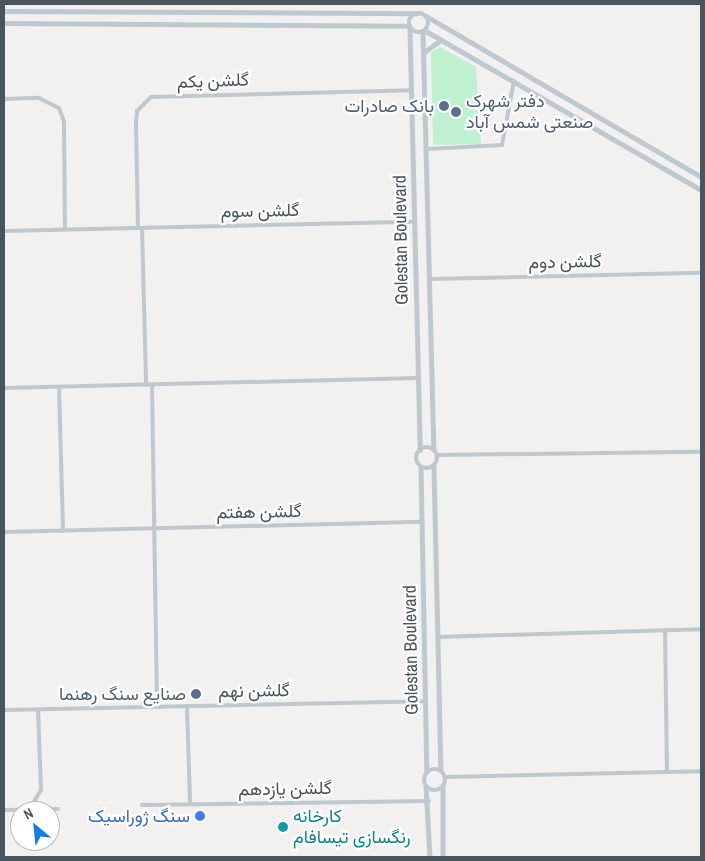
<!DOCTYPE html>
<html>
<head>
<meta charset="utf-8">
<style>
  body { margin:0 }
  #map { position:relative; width:705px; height:861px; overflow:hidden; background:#f3f0f0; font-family:"Archivo Narrow",Vazirmatn,sans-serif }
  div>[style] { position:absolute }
  .green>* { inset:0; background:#bff0d0 }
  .minor>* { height:4px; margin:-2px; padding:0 2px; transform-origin:2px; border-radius:2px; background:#bec8cf }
  .tertiary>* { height:4.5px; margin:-2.25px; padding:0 2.25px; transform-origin:2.25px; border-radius:2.25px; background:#bec8cf }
  .tertiary>.ring { margin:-2.25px; padding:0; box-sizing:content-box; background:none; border:4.5px solid #bec8cf; border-radius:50% }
  .dots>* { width:14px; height:14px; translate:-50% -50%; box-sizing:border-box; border:2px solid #fff; border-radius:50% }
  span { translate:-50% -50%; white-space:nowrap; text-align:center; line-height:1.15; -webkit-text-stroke:4.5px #fff; paint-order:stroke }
  .street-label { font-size:18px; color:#48555e }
  .service-label { font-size:18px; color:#4e5e75 }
  .left { translate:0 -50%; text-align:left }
  .right { translate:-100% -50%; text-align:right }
  .shop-label { font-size:18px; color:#366cbe }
  .culture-label { font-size:18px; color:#0d838f }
  .frame { position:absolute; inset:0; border:5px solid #48555e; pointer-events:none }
  .north { position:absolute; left:10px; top:801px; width:50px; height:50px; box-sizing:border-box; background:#fff; border:1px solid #b6bbbf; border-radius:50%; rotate:332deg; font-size:14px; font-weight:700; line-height:20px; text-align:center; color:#48555e }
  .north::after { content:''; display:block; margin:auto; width:18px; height:22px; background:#177be6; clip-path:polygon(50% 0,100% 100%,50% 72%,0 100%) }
</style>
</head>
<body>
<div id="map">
  <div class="green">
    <i style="clip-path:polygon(440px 47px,476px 67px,481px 144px,433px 145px,431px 53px)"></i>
  </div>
  <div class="minor">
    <i style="left:4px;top:99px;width:35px;rotate:-2deg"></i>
    <i style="left:39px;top:98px;width:22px;rotate:27deg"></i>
    <i style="left:59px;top:108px;width:15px;rotate:70deg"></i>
    <i style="left:64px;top:122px;width:107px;rotate:89.5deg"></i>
    <i style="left:427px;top:149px;width:75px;rotate:-3.1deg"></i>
    <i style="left:502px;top:145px;width:65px;rotate:-79.4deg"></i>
    <i style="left:138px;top:228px;width:105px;rotate:-91.1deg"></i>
    <i style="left:136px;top:123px;width:12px;rotate:-85deg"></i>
    <i style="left:137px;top:111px;width:20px;rotate:-45deg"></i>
    <i style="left:151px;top:97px;width:261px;rotate:-1.5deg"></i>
    <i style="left:142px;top:228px;width:157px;rotate:88.5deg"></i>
    <i style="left:4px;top:231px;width:410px;rotate:-1.3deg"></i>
    <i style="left:430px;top:279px;width:271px;rotate:-1.3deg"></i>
    <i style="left:152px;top:385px;width:321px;rotate:89.1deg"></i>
    <i style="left:59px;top:387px;width:144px;rotate:88.4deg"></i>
    <i style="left:4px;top:388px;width:413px;rotate:-1.4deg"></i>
    <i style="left:438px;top:455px;width:263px;rotate:-0.7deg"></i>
    <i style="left:4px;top:532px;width:418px;rotate:-1.4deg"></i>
    <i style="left:665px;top:630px;width:142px;rotate:89.2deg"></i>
    <i style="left:438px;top:637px;width:263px;rotate:-1.7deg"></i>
    <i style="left:187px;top:706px;width:98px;rotate:88.2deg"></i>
    <i style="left:4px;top:710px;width:422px;rotate:-1.2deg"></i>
    <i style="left:446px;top:777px;width:255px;rotate:-1.3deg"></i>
    <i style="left:142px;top:805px;width:287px;rotate:-0.8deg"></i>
    <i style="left:4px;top:810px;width:54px;rotate:-1.1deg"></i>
    <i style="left:29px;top:810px;width:23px;rotate:-59deg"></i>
    <i style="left:41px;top:790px;width:80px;rotate:-92.1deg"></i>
  </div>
  <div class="tertiary">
    <i style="left:4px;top:11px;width:413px;rotate:0.3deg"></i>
    <i class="ring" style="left:409px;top:13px;width:15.5px;height:15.5px"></i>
    <i style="left:426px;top:16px;width:319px;rotate:30.3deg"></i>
    <i style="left:4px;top:23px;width:405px;rotate:0.4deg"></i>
    <i style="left:410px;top:29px;width:421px;rotate:88.6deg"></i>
    <i style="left:426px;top:31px;width:318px;rotate:30deg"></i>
    <i style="left:423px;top:33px;width:416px;rotate:88.5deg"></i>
    <i style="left:423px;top:53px;width:22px;rotate:-36deg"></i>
    <i class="ring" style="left:416px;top:447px;width:17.5px;height:17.5px"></i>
    <i style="left:421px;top:467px;width:305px;rotate:88.9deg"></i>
    <i style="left:434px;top:467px;width:303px;rotate:88.7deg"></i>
    <i class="ring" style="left:424px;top:769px;width:17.5px;height:17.5px"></i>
    <i style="left:426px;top:786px;width:71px;rotate:86.8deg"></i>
    <i style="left:443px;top:787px;width:70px;rotate:90deg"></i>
  </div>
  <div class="dots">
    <i style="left:444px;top:106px;background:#5c6f8a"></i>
    <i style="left:456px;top:112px;background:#5c6f8a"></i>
    <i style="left:196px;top:694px;background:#5c6f8a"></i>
    <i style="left:200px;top:816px;background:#3f7fe0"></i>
    <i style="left:283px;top:827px;background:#0f9aa8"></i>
  </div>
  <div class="street-label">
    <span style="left:213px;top:81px;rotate:-2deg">گلشن یکم</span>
    <span style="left:260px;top:211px;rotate:-1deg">گلشن سوم</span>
    <span style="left:401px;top:240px;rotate:-91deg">Golestan Boulevard</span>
    <span style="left:565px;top:262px;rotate:-1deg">گلشن دوم</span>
    <span style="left:259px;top:512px;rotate:-1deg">گلشن هفتم</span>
    <span style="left:411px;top:650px;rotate:-91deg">Golestan Boulevard</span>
    <span style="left:254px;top:691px;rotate:-1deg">گلشن نهم</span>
    <span style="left:285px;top:789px;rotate:-1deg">گلشن یازدهم</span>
  </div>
  <div class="service-label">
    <span class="left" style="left:466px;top:112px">دفتر شهرک<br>صنعتی شمس آباد</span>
    <span class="right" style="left:434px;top:106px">بانک صادرات</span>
    <span class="right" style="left:186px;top:694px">صنایع سنگ رهنما</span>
  </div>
  <div class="shop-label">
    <span class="right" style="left:190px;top:816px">سنگ ژوراسیک</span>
  </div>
  <div class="culture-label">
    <span class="left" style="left:293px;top:827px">کارخانه<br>رنگسازی تیسافام</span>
  </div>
  <div class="frame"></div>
  <div class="north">N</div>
</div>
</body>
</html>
